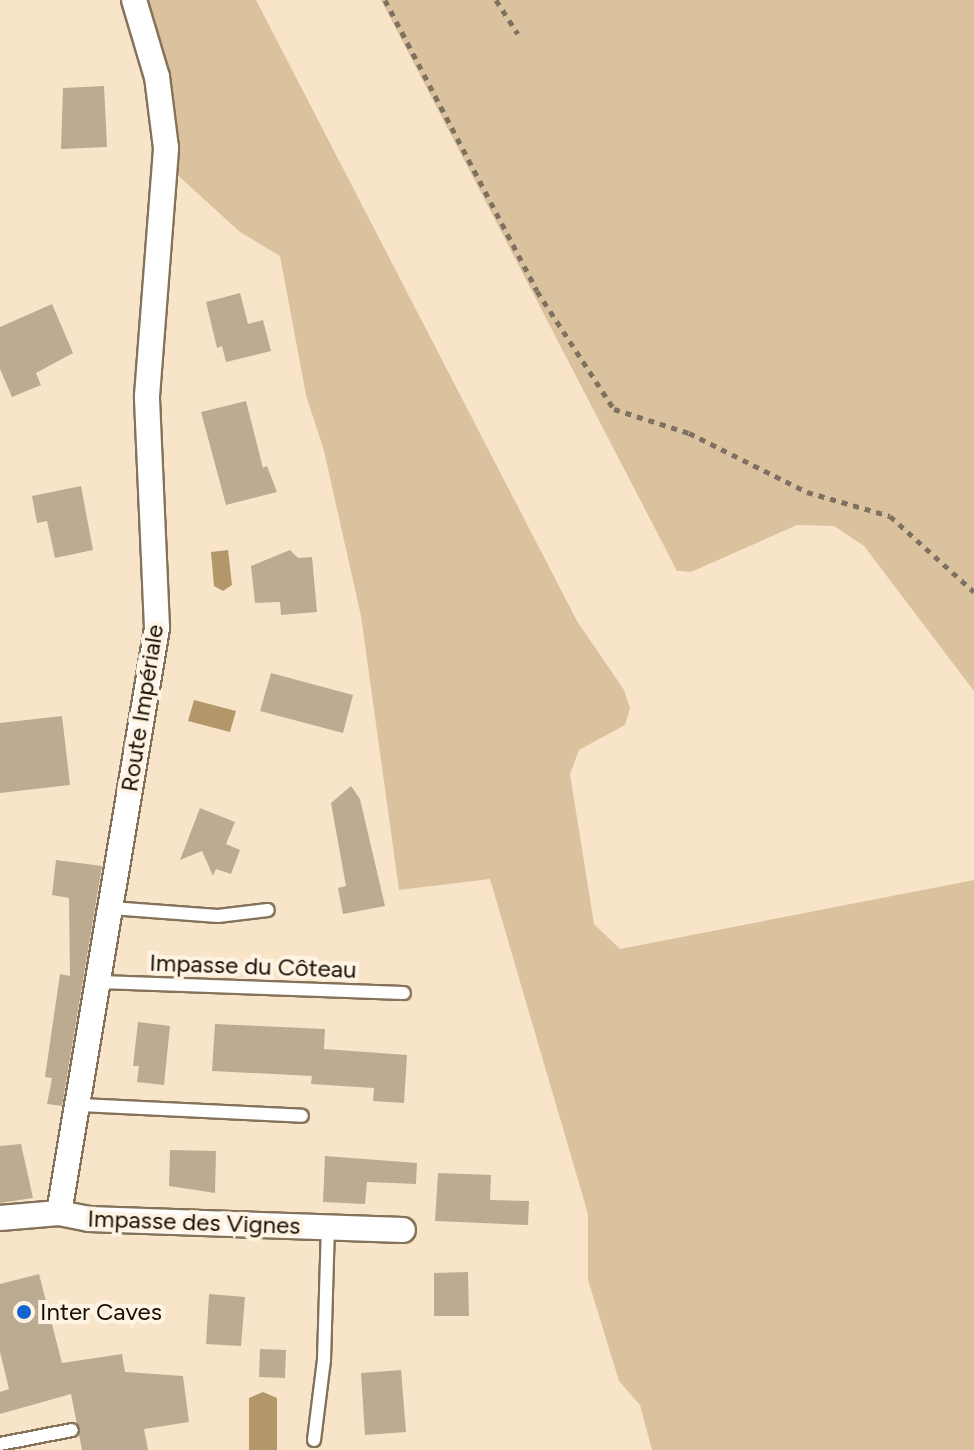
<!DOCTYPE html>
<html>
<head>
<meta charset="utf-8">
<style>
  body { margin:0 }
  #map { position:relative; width:974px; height:1450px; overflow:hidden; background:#f8e5c9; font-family:Figtree,sans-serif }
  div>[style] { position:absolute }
  .green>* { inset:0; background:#dbc29e }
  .water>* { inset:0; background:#b3976b }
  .building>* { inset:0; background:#bdab91 }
  .path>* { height:5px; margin-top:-2.5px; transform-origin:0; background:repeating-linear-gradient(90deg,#7d7160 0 6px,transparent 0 12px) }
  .roads { filter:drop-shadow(2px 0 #84735a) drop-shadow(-2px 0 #84735a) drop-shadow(0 2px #84735a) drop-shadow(0 -2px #84735a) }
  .lane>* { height:12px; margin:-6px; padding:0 6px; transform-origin:6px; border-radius:6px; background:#fff }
  .street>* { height:24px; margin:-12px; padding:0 12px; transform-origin:12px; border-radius:12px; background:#fff }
  .dots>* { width:22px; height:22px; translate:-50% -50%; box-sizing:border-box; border:4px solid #fff3e3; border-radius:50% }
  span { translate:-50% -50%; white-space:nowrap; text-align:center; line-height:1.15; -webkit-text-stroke:8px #fff3e3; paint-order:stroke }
  .street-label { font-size:24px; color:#140e05 }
  .poi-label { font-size:24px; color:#140e05 }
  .left { translate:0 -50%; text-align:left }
</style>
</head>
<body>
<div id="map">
  <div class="green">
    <i style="clip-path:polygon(123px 0,256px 0,577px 621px,624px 690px,630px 708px,625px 725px,579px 750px,570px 774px,594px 924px,620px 949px,974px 880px,974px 1450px,652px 1450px,640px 1405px,619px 1381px,588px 1280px,588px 1214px,490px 879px,399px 890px,361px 616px,324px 451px,306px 395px,280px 256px,240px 232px,160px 159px,150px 71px)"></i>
    <i style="clip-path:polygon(381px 0,974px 0,974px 691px,864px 546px,834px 526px,797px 525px,691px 572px,677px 571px)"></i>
  </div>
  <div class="water">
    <i style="clip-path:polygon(228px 550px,232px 585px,223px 591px,214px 586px,211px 552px)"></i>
    <i style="clip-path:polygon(194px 700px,236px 711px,230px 732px,188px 721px)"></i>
    <i style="clip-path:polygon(263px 1392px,277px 1398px,277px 1450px,249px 1450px,249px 1398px)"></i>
  </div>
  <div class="building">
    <i style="clip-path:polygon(104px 86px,107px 147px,61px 149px,63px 88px)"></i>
    <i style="clip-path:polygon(240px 293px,248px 324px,263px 320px,271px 351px,226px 362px,222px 346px,217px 348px,206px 302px)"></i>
    <i style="clip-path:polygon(52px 304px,73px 353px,36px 373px,41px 385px,12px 397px,0 369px,0 327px)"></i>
    <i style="clip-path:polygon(246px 401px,263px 468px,267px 466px,277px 492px,226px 505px,201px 412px)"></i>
    <i style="clip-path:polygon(81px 486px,93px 550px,55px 558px,47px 521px,37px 523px,32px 496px)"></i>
    <i style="clip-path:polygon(290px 550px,298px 558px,312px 557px,317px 612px,281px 615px,280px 602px,255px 603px,251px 566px)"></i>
    <i style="clip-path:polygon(271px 673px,353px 695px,343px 733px,260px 711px)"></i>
    <i style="clip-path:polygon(62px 716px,70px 785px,0 793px,0 723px)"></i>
    <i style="clip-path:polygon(351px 786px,360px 799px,385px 906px,343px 914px,338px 888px,346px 886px,331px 803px)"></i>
    <i style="clip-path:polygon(200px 808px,235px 822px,226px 844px,240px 850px,231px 874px,216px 869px,213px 876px,202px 851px,180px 860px)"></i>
    <i style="clip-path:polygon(56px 860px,102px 866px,62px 1106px,47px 1104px,52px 1078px,45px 1077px,60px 974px,70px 976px,69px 898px,52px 895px)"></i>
    <i style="clip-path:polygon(138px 1022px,170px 1026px,164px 1085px,137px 1082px,139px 1066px,133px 1066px)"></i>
    <i style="clip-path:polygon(215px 1024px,325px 1029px,324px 1049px,407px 1055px,404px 1103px,373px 1101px,374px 1088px,311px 1084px,312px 1076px,212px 1071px)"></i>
    <i style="clip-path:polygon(21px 1144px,33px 1198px,0 1203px,0 1146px)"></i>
    <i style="clip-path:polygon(170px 1150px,216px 1151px,215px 1193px,169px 1186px)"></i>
    <i style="clip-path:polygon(325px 1156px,417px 1163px,416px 1184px,367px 1182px,365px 1204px,323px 1202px)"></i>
    <i style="clip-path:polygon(438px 1173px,491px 1175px,490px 1200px,529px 1201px,528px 1225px,435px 1221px)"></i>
    <i style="clip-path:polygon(468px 1272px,469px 1316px,434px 1316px,434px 1273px)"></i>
    <i style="clip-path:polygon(39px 1274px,62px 1363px,122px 1354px,125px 1372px,183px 1376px,189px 1422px,144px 1429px,148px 1450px,82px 1450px,71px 1394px,0 1414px,0 1392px,9px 1389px,0 1352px,0 1284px)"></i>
    <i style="clip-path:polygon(209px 1294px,245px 1297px,241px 1346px,206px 1344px)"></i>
    <i style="clip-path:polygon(260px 1349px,286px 1350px,285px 1378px,259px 1377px)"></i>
    <i style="clip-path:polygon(401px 1370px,406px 1432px,365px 1435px,361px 1373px)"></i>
  </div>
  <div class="path">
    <i style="left:385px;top:0;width:328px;rotate:62.4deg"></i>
    <i style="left:537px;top:291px;width:141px;rotate:56.9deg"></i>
    <i style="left:614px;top:409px;width:79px;rotate:17.7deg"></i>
    <i style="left:689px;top:433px;width:132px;rotate:26.6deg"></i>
    <i style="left:807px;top:492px;width:86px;rotate:16.1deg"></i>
    <i style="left:890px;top:516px;width:113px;rotate:42.1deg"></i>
    <i style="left:496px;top:0;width:40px;rotate:57.1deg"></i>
  </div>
  <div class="roads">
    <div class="lane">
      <i style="left:111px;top:908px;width:107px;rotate:4.3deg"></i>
      <i style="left:218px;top:916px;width:50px;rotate:-6.8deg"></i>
      <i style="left:100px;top:982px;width:304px;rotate:2.1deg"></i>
      <i style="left:81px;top:1105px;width:221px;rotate:2.8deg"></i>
      <i style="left:314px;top:1440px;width:81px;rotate:-82.9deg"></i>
      <i style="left:324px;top:1360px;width:133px;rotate:-88.3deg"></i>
      <i style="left:0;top:1444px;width:73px;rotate:-11deg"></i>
    </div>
    <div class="street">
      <i style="left:59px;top:1213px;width:593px;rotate:-80.49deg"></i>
      <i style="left:157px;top:628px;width:232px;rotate:-92.5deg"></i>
      <i style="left:147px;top:396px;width:249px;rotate:-85.6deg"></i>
      <i style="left:166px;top:148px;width:72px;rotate:-97.2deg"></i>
      <i style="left:157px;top:77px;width:80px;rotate:-106.6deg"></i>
      <i style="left:0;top:1218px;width:59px;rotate:-4.8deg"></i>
      <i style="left:59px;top:1213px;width:31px;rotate:11deg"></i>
      <i style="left:89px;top:1219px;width:314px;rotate:2deg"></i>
    </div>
  </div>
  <div class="dots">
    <i style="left:24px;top:1312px;background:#1265cf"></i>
  </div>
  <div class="street-label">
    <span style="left:142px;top:708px;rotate:-81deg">Route Impériale</span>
    <span style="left:253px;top:966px;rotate:2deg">Impasse du Côteau</span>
    <span style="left:194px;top:1222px;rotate:2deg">Impasse des Vignes</span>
  </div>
  <div class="poi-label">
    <span class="left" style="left:40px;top:1312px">Inter Caves</span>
  </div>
</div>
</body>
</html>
